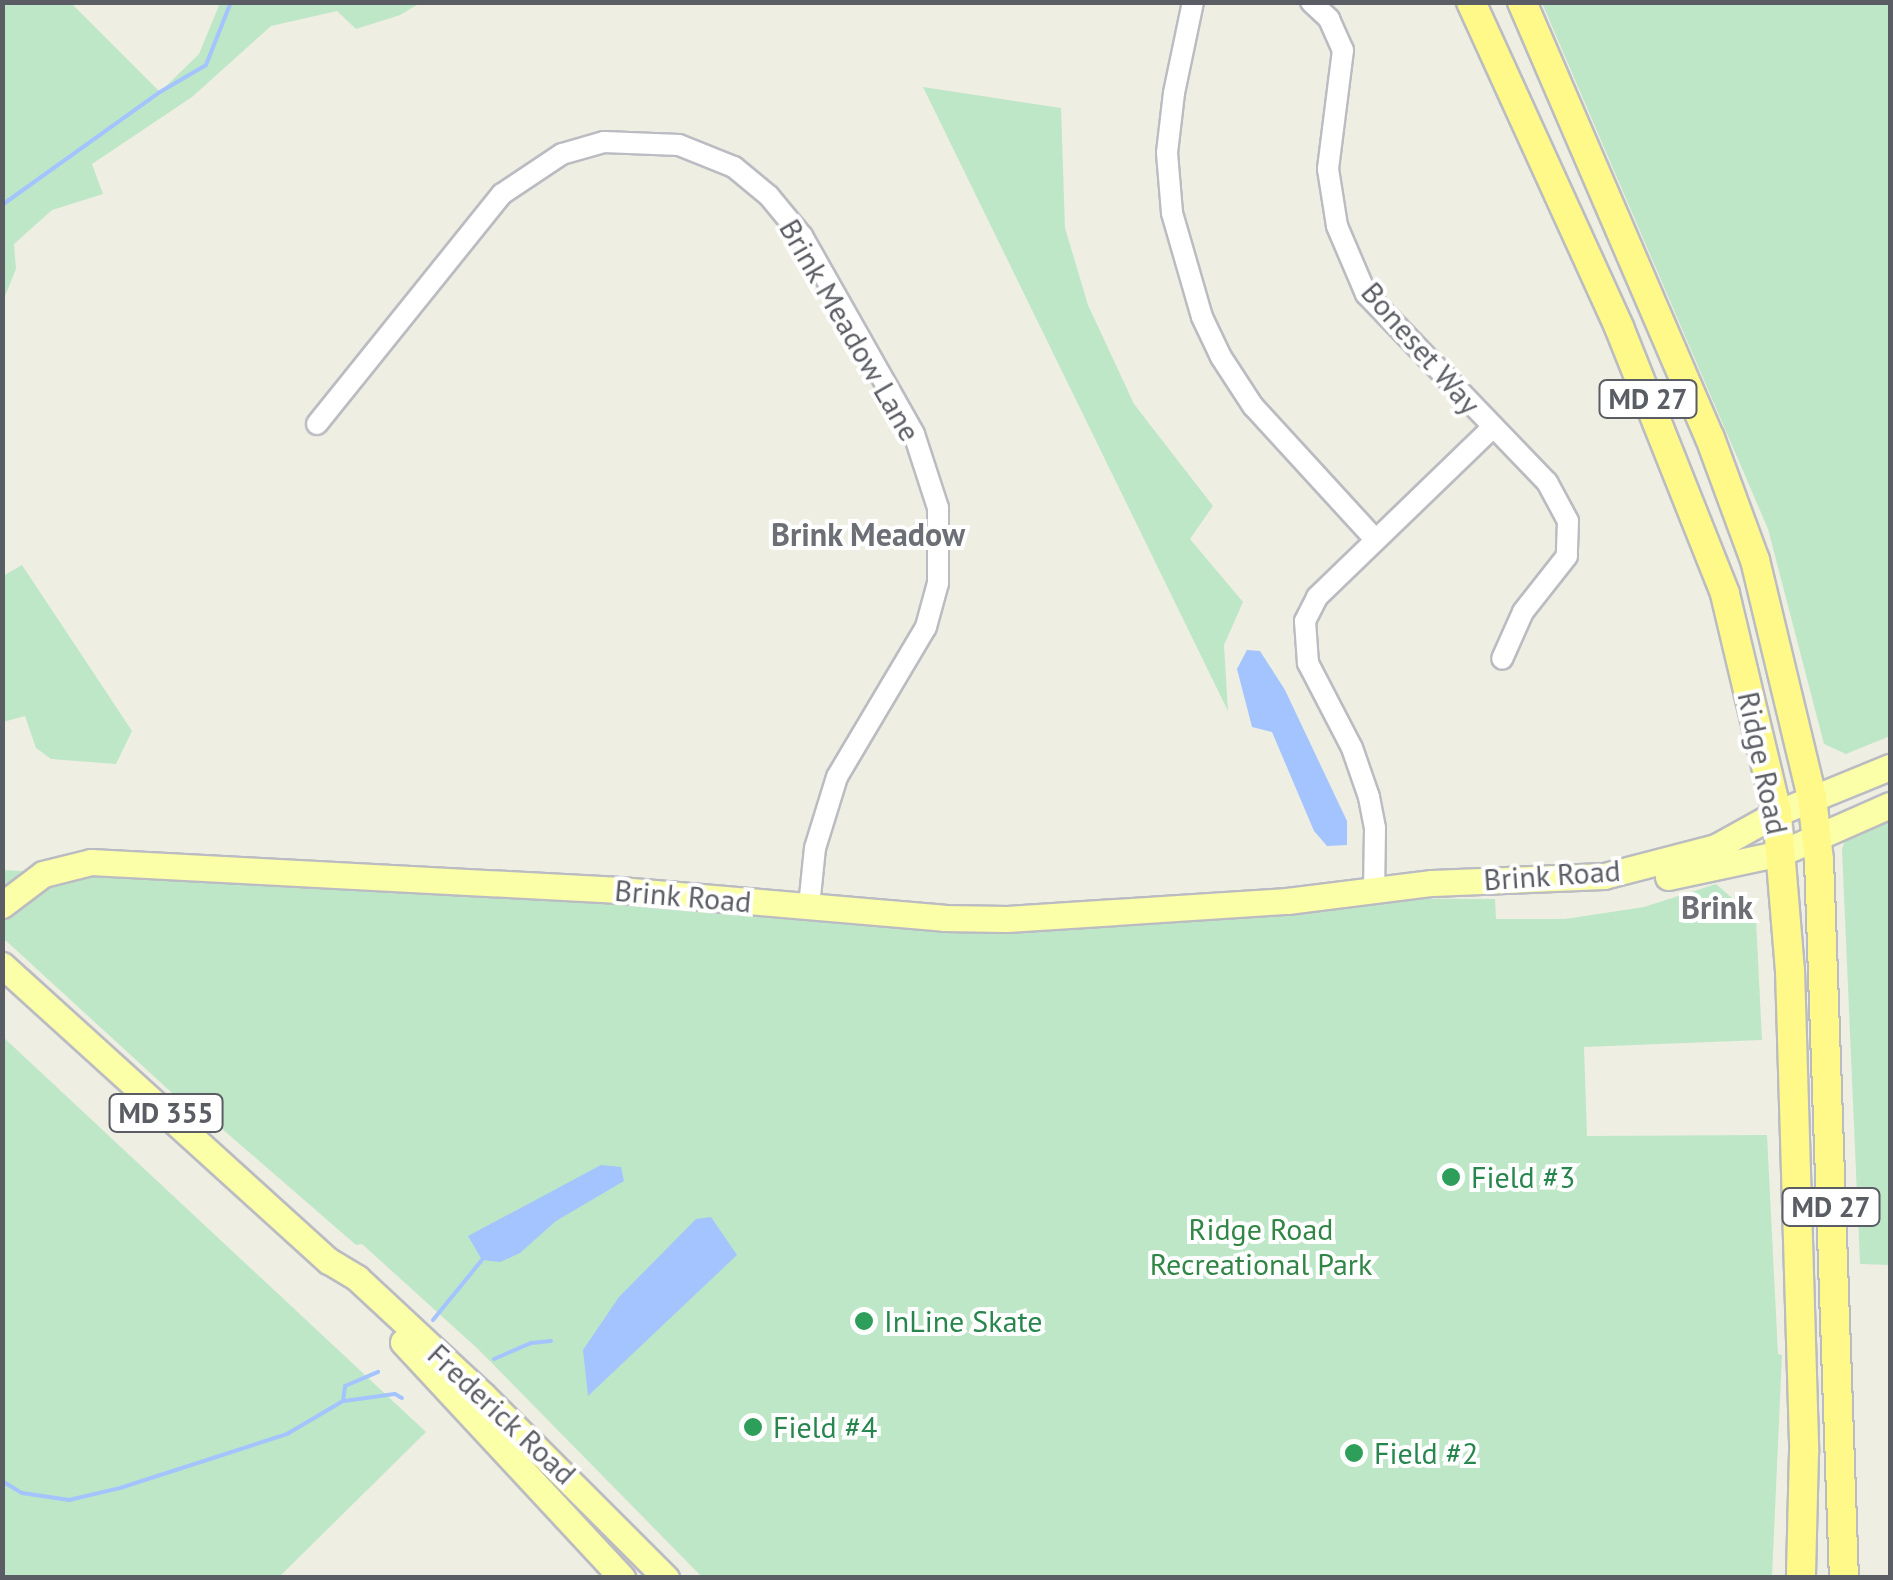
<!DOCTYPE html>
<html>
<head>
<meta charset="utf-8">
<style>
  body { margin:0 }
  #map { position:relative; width:1893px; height:1580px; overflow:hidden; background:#efeee3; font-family:"PT Sans",sans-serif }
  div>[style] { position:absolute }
  .green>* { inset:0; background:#bee7c7 }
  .water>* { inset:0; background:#a3c4ff }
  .stream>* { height:4px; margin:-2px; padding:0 2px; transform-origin:2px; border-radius:2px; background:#a3c4ff }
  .roads { filter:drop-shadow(2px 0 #bbbcc2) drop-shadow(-2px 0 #bbbcc2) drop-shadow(0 2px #bbbcc2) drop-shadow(0 -2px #bbbcc2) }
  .minor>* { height:20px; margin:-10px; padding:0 10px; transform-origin:10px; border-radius:10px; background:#fff }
  .major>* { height:25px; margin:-12.5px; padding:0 12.5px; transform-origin:12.5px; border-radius:12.5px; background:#fbffa8 }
  .highway>* { height:28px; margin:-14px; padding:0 14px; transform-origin:14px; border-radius:14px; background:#fff98a }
  .dots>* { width:28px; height:28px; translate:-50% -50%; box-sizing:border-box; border:5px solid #fff; border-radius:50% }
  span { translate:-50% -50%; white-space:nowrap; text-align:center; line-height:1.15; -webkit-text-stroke:8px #fff; paint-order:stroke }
  .shield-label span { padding:2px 8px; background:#fff; border:2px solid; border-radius:8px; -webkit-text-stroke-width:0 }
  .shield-label { font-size:28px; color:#5b5d64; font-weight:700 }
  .street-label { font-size:30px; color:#5b5d64 }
  .leisure-label { font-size:30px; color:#27864d }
  .left { translate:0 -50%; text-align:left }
  .park-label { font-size:30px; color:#318646 }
  .neighbourhood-label { font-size:32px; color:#6c6f76; font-weight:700 }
  .frame { position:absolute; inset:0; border:5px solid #5b5d64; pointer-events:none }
</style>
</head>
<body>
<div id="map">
  <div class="green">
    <i style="clip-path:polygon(3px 2px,71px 3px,160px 92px,199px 54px,220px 3px,420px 3px,400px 15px,356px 29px,337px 11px,271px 26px,192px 97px,92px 164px,103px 194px,52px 210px,14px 244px,16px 269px,3px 301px)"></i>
    <i style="clip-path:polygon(1542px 3px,1890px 3px,1890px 736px,1846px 754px,1824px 744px,1768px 529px)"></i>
    <i style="clip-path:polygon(923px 87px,1061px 108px,1065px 228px,1088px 305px,1134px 404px,1213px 506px,1190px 539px,1243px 602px,1224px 645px,1228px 711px)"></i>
    <i style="clip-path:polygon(22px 565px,132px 731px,116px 764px,51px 759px,36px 748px,25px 716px,3px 722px,3px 576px)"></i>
    <i style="clip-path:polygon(1890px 818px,1890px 1265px,1860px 1264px,1842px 849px,1846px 837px)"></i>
    <i style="clip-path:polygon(2px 870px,506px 895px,995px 934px,1084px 923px,1122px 925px,1308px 910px,1303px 898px,1495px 899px,1496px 919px,1565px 919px,1644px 907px,1716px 884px,1756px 919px,1762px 1040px,1584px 1047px,1587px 1136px,1767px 1135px,1778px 1354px,1782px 1355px,1772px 1577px,702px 1577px,478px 1349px,362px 1244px,356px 1245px,213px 1121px,207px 1125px,3px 938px)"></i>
    <i style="clip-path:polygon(2px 1036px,426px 1432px,279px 1577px,3px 1577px)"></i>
  </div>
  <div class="water">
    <i style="clip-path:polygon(1247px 650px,1260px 651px,1285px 690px,1347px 821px,1347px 845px,1327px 846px,1314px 831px,1272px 732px,1252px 727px,1237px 669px)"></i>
    <i style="clip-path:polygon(601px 1165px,621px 1167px,624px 1181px,556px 1221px,520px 1253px,500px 1262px,482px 1260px,468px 1236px)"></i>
    <i style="clip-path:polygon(711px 1217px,737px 1255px,588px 1396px,583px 1350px,619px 1297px,696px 1219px)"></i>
  </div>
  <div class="stream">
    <i style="left:2px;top:205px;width:194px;rotate:-35.6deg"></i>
    <i style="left:160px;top:92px;width:53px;rotate:-30.4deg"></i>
    <i style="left:206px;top:65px;width:68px;rotate:-68.4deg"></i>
    <i style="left:433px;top:1320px;width:77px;rotate:-50.8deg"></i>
    <i style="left:494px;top:1359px;width:40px;rotate:-23.4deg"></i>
    <i style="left:531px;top:1343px;width:20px;rotate:-6deg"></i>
    <i style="left:344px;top:1401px;width:51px;rotate:-7.8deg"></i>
    <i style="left:395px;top:1394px;width:8px;rotate:30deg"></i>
    <i style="left:2px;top:1481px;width:23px;rotate:31deg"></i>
    <i style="left:22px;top:1493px;width:48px;rotate:8.5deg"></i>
    <i style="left:69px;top:1500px;width:52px;rotate:-13.2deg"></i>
    <i style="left:120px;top:1488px;width:176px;rotate:-17.9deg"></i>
    <i style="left:287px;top:1434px;width:65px;rotate:-30.5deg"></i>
    <i style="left:343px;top:1401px;width:15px;rotate:-82deg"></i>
    <i style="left:345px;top:1386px;width:36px;rotate:-23deg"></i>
  </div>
  <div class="roads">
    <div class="minor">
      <i style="left:1193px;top:2px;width:93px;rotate:101.8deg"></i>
      <i style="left:1174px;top:93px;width:60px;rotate:96.7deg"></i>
      <i style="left:1167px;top:153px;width:60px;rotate:85.2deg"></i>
      <i style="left:1172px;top:213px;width:108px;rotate:73.9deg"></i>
      <i style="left:1202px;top:317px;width:44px;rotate:64.6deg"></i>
      <i style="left:1221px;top:357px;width:59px;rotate:56.9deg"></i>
      <i style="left:1253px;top:406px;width:180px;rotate:47.5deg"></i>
      <i style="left:1311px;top:2px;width:25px;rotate:43deg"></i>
      <i style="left:1329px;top:19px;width:34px;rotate:66deg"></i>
      <i style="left:1343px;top:50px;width:120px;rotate:97.2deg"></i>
      <i style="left:1328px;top:169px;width:58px;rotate:81deg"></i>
      <i style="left:1337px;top:226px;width:74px;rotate:66.9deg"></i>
      <i style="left:1366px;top:294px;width:261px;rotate:46.1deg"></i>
      <i style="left:1547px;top:482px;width:44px;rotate:61.7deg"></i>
      <i style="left:1568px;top:521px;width:35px;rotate:92deg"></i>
      <i style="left:1567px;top:556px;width:71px;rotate:128.2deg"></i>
      <i style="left:1523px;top:612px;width:51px;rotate:114.1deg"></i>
      <i style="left:317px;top:424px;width:295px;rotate:-51.2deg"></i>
      <i style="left:502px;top:194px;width:72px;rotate:-33.7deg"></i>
      <i style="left:562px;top:154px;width:44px;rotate:-15.9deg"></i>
      <i style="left:604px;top:142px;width:75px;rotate:2.3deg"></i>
      <i style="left:679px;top:145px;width:59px;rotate:21.8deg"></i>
      <i style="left:734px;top:167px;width:45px;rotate:39.6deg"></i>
      <i style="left:769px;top:196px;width:52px;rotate:50.5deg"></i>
      <i style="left:802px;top:236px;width:227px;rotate:60.5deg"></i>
      <i style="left:914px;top:434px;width:78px;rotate:72deg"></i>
      <i style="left:938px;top:508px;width:75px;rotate:90deg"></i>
      <i style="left:938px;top:583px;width:46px;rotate:105.3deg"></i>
      <i style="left:926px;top:627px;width:174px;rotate:120.7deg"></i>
      <i style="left:837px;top:777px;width:74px;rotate:107.2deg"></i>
      <i style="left:815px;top:848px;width:58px;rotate:95.9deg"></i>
      <i style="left:1374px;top:893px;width:65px;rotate:-89.1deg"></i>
      <i style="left:1375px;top:828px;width:32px;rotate:-101deg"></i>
      <i style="left:1369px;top:797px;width:52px;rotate:-109.1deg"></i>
      <i style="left:1352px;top:748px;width:96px;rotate:-117.4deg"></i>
      <i style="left:1308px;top:663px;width:42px;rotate:-94.1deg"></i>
      <i style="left:1305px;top:621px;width:27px;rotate:-63deg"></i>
      <i style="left:1317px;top:597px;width:243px;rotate:-44deg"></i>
    </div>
    <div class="major">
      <i style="left:1668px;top:877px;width:116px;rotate:-12deg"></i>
      <i style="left:1781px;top:853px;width:119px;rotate:-23.8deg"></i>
      <i style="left:2px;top:905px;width:51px;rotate:-37.1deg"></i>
      <i style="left:43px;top:874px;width:49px;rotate:-14deg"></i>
      <i style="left:91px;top:862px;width:530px;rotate:3.03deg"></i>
      <i style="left:620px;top:890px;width:325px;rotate:4.9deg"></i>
      <i style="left:944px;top:918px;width:63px;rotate:0.9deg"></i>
      <i style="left:1007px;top:919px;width:281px;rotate:-3.7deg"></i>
      <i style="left:1287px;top:901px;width:146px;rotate:-7.1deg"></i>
      <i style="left:1432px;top:883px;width:172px;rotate:-2.3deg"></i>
      <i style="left:1604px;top:876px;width:116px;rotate:-14.5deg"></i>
      <i style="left:1716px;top:847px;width:70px;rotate:-29.1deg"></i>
      <i style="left:1777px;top:813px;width:122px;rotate:-22.2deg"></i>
      <i style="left:2px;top:965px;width:441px;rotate:42.2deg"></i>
      <i style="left:329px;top:1261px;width:33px;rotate:31deg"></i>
      <i style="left:357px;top:1278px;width:172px;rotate:42.9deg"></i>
      <i style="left:483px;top:1395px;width:259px;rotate:45deg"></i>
      <i style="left:403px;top:1342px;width:322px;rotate:47.1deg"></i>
    </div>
    <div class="highway">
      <i style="left:1471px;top:2px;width:357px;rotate:65.5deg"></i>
      <i style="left:1619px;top:327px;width:287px;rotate:68.3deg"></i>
      <i style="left:1725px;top:594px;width:225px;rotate:76.6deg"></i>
      <i style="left:1777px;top:813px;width:158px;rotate:85.3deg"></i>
      <i style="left:1790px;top:970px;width:482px;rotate:88.3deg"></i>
      <i style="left:1804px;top:1452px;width:126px;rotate:91.4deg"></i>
      <i style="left:1522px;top:2px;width:475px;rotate:66.7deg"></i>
      <i style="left:1710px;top:438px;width:130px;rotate:69.8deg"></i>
      <i style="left:1755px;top:560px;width:244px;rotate:76.5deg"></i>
      <i style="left:1812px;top:797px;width:63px;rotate:83.7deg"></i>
      <i style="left:1819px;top:860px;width:718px;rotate:88.01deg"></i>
    </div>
  </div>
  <div class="dots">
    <i style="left:1451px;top:1177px;background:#2e9e5b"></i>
    <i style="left:864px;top:1321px;background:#2e9e5b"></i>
    <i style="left:753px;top:1427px;background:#2e9e5b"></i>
    <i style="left:1354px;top:1453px;background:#2e9e5b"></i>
  </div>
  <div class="shield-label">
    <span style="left:1648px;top:399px">MD 27</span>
    <span style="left:166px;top:1113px">MD 355</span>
    <span style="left:1831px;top:1207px">MD 27</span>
  </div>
  <div class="street-label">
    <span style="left:850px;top:330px;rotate:60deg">Brink Meadow Lane</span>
    <span style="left:1421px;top:348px;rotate:49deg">Boneset Way</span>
    <span style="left:1763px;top:763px;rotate:78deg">Ridge Road</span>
    <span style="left:1552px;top:875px;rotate:-4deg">Brink Road</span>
    <span style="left:683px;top:896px;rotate:5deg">Brink Road</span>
    <span style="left:502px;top:1414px;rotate:43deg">Frederick Road</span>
  </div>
  <div class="leisure-label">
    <span class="left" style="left:1471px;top:1177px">Field #3</span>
    <span class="left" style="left:884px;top:1321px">InLine Skate</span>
    <span class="left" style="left:773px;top:1427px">Field #4</span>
    <span class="left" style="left:1374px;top:1453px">Field #2</span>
  </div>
  <div class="park-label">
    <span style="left:1261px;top:1246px">Ridge Road<br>Recreational Park</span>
  </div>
  <div class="neighbourhood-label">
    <span style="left:868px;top:534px">Brink Meadow</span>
    <span style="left:1717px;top:907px">Brink</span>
  </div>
  <div class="frame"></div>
</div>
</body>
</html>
